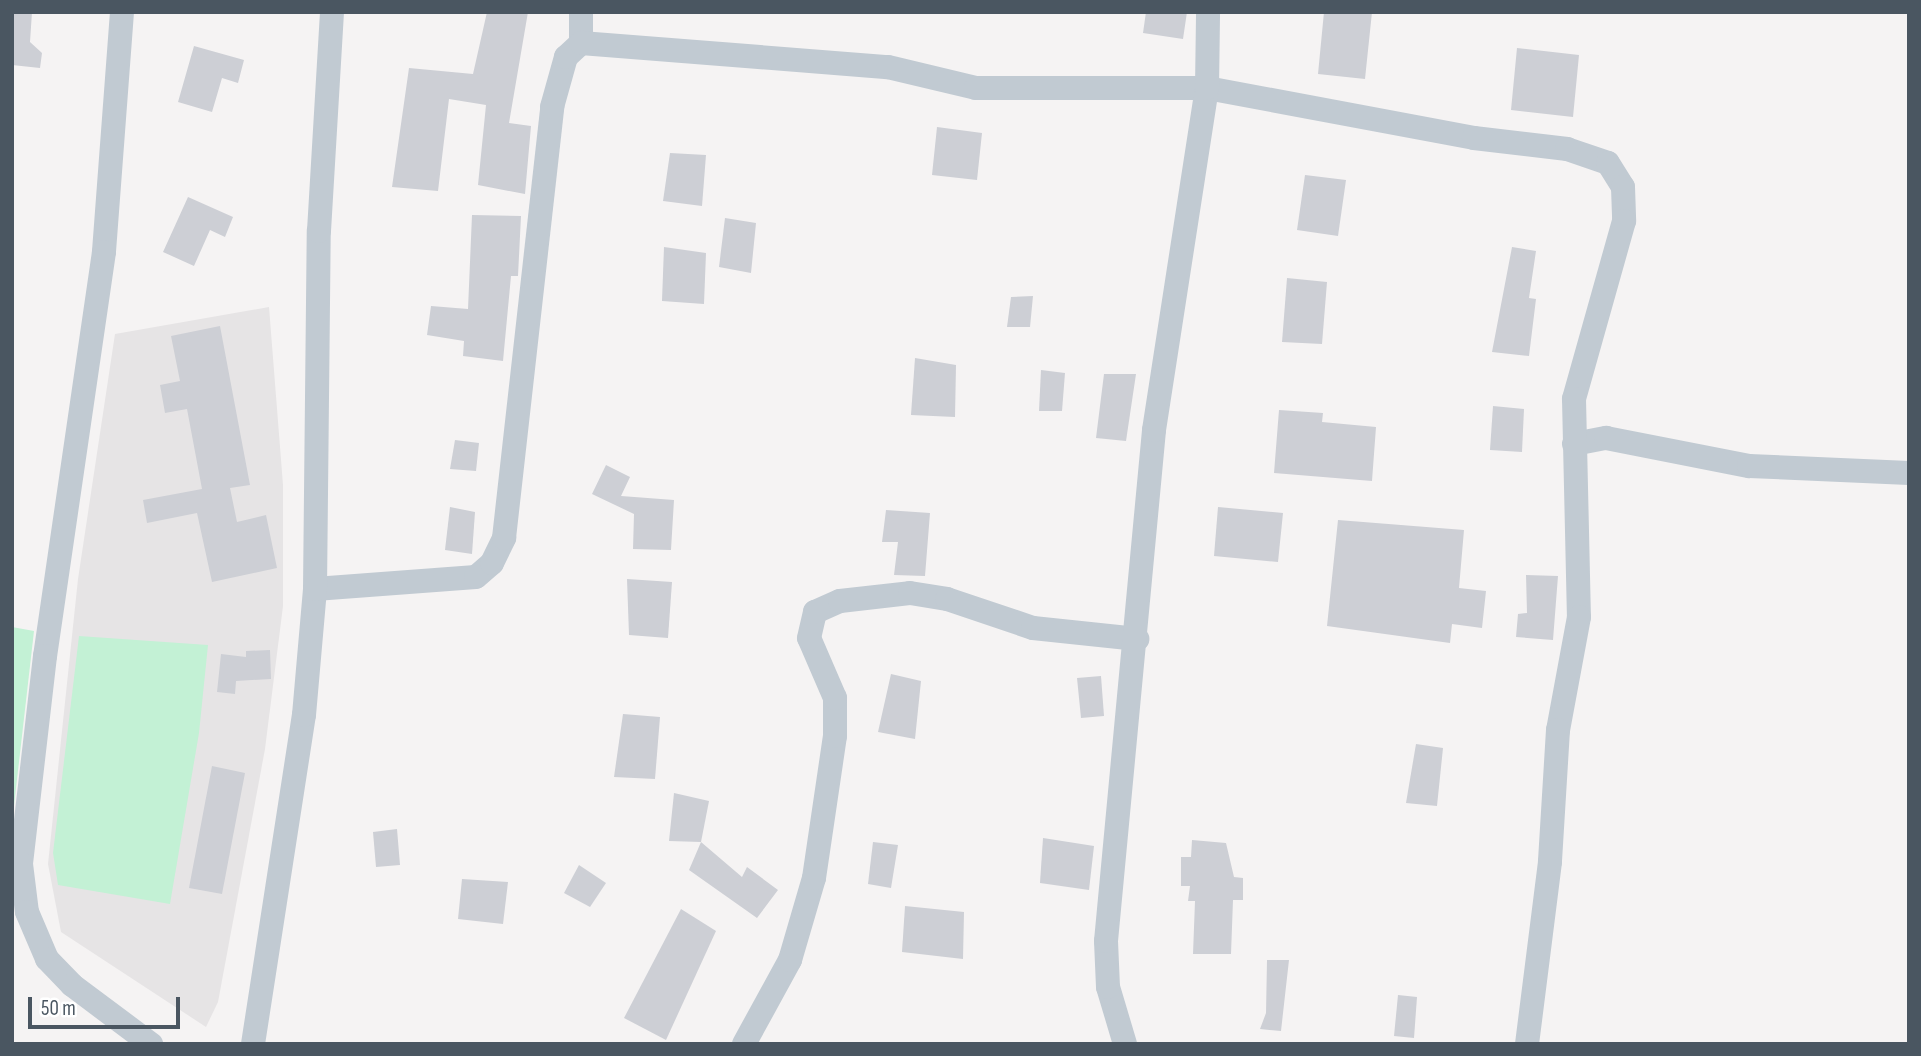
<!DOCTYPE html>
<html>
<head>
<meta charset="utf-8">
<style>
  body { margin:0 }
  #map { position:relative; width:1921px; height:1056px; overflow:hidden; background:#f5f3f3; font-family:"Sofia Sans Condensed",sans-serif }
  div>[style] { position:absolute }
  .education>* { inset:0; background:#e6e4e5 }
  .green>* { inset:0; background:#c3f1d5 }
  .building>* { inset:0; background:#cdcfd5 }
  .minor>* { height:24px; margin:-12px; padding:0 12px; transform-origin:12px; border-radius:12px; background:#c1cad2 }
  span { translate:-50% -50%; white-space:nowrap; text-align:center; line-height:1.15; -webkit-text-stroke:6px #fff; paint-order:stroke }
  .frame { position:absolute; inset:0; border:14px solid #4a5661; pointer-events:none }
  .scale { position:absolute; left:28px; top:997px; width:152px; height:32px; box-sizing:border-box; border:4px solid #4a5661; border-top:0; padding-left:9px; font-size:21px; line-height:24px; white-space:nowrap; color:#4a5661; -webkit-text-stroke:5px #fff; paint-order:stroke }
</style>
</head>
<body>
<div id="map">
  <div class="education">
    <i style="clip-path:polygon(269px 307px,283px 485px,283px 606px,265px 749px,218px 1002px,206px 1027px,61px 932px,48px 864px,78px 579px,115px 334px)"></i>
  </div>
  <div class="green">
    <i style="clip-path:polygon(12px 627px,34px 631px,12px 823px)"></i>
    <i style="clip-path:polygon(79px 636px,208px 645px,199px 733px,170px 904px,58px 885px,53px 853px)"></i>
  </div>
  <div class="building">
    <i style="clip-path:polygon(12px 12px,32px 12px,30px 42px,42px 53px,40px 68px,12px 65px)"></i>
    <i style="clip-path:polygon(487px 12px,528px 12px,509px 123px,531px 126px,525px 194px,478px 185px,486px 105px,449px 99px,438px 191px,392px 187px,409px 68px,473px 74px)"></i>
    <i style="clip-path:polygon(1146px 12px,1187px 12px,1183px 39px,1143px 33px)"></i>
    <i style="clip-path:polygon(1324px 12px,1372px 12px,1365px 79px,1318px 74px)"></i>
    <i style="clip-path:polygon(194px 46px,244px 60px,238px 83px,222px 78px,212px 112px,178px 102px)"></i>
    <i style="clip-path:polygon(1517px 48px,1579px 55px,1573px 117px,1511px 110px)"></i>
    <i style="clip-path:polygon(937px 127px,982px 133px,977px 180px,932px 175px)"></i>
    <i style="clip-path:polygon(670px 153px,706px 155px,702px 206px,663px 201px)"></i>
    <i style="clip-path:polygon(1305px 175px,1346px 180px,1338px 236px,1297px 230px)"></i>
    <i style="clip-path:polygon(188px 197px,233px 217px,225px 237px,210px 230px,194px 266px,163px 252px)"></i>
    <i style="clip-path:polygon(472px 215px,521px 216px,518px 276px,511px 276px,503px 361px,463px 356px,464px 341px,427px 335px,431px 306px,468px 309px)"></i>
    <i style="clip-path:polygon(725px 218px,756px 223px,751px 273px,719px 267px)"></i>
    <i style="clip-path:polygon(664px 247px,706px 253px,704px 304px,662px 301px)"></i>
    <i style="clip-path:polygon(1512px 247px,1536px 251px,1529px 298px,1536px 299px,1529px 356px,1492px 352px)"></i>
    <i style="clip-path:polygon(1287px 278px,1327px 282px,1322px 344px,1282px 342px)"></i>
    <i style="clip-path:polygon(1033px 296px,1030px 327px,1007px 327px,1011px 297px)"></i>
    <i style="clip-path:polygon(220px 326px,250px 485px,230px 488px,237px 522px,266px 515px,277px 568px,212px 582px,197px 513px,147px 523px,143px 500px,202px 489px,187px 409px,165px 413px,160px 385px,180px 381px,171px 336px)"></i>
    <i style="clip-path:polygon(915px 358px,956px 365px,955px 417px,911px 415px)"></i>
    <i style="clip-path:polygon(1041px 370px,1065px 373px,1062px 411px,1039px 411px)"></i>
    <i style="clip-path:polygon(1104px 374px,1136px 374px,1126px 441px,1096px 438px)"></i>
    <i style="clip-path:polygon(1493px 406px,1524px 409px,1522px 452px,1490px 450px)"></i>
    <i style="clip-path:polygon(1279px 410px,1323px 413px,1322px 422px,1376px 427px,1372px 481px,1274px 473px)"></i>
    <i style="clip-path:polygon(455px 440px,479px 443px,476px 471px,450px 469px)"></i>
    <i style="clip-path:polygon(606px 465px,630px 477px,621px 496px,674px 500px,671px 550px,633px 549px,634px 514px,592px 494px)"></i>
    <i style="clip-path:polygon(450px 507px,475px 512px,472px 554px,445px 550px)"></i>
    <i style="clip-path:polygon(1218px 507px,1283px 513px,1278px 562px,1214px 556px)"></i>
    <i style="clip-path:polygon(886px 510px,930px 513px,925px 576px,894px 575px,898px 542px,882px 542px)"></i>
    <i style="clip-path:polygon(1338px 520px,1464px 530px,1459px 588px,1486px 591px,1482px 628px,1452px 624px,1450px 643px,1327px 626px)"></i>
    <i style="clip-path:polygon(1526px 575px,1558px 576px,1553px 640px,1516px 637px,1518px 614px,1527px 613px)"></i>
    <i style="clip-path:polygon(627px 579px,672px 582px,668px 638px,629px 635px)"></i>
    <i style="clip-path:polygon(270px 650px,271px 679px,236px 681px,235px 694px,217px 692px,221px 654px,246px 657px,246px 651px)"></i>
    <i style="clip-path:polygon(891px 674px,921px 681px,915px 739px,878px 732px)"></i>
    <i style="clip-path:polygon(1101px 676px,1104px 716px,1081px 718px,1077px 678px)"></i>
    <i style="clip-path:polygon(623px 714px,660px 717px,655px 779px,614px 777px)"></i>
    <i style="clip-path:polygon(1416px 744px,1443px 748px,1437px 806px,1406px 803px)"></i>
    <i style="clip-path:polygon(212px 766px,245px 773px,222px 894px,189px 888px)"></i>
    <i style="clip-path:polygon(674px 793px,709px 801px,701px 842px,669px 841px)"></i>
    <i style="clip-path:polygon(397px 829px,400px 865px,376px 867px,373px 832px)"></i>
    <i style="clip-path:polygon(1043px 838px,1094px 846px,1089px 890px,1040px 883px)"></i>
    <i style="clip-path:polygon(1192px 840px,1226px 843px,1234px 877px,1243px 878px,1243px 900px,1233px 900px,1231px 954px,1193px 954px,1195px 901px,1188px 901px,1190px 886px,1181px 886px,1181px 857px,1191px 857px)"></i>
    <i style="clip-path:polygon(701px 842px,742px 877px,747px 867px,778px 890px,757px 918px,689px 870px)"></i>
    <i style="clip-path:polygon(873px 842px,898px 845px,891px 888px,868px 884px)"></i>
    <i style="clip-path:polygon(579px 865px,606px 883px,590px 907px,564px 893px)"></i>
    <i style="clip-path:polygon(462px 879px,508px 882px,503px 924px,458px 919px)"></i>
    <i style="clip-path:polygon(905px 906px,964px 912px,963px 959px,902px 952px)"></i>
    <i style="clip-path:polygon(681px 909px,716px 931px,666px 1040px,624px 1018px)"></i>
    <i style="clip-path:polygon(1267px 960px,1289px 960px,1281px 1031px,1260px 1029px,1266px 1013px)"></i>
    <i style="clip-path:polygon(1398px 995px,1417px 997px,1414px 1038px,1394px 1036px)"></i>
  </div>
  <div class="minor">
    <i style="left:122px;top:12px;width:241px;rotate:94.3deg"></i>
    <i style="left:104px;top:252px;width:408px;rotate:98.3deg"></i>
    <i style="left:45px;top:656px;width:209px;rotate:96.6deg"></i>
    <i style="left:21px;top:864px;width:48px;rotate:82.9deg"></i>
    <i style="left:27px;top:912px;width:51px;rotate:66.9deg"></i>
    <i style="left:47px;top:959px;width:36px;rotate:46deg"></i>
    <i style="left:72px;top:985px;width:99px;rotate:36.8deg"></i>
    <i style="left:581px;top:43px;width:31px;rotate:-90deg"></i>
    <i style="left:1574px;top:444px;width:33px;rotate:-11deg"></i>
    <i style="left:1606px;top:438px;width:146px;rotate:11.1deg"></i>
    <i style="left:1749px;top:466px;width:160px;rotate:2.5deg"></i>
    <i style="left:315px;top:589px;width:161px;rotate:-4.3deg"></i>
    <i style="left:476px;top:577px;width:21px;rotate:-41deg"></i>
    <i style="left:492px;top:563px;width:28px;rotate:-64deg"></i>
    <i style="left:504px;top:538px;width:434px;rotate:-83.6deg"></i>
    <i style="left:552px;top:107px;width:52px;rotate:-74.4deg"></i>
    <i style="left:566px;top:57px;width:21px;rotate:-43deg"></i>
    <i style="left:581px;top:43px;width:308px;rotate:4.5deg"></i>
    <i style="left:888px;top:67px;width:90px;rotate:13.4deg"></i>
    <i style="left:976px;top:88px;width:231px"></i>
    <i style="left:1207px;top:88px;width:272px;rotate:10.6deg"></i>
    <i style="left:1474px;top:138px;width:94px;rotate:6.7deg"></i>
    <i style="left:1567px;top:149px;width:43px;rotate:18.9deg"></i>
    <i style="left:1608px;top:163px;width:28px;rotate:58deg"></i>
    <i style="left:1623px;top:187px;width:34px;rotate:88deg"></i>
    <i style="left:1624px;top:221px;width:185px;rotate:105.7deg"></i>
    <i style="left:1574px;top:399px;width:218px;rotate:88.7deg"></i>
    <i style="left:1579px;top:617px;width:115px;rotate:100.5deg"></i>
    <i style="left:1558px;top:730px;width:132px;rotate:93.5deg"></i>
    <i style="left:1550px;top:862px;width:183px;rotate:97.2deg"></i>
    <i style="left:253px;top:1044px;width:333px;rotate:-81.2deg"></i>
    <i style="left:304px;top:715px;width:126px;rotate:-85deg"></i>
    <i style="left:315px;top:589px;width:358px;rotate:-89.4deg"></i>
    <i style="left:319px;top:231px;width:219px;rotate:-86.6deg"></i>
    <i style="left:744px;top:1044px;width:96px;rotate:-61.3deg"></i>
    <i style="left:790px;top:960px;width:85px;rotate:-73.7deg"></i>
    <i style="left:814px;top:878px;width:144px;rotate:-81.6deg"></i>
    <i style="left:835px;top:736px;width:38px;rotate:-90deg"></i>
    <i style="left:835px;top:698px;width:65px;rotate:-113.4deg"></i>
    <i style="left:809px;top:638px;width:27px;rotate:-77deg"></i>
    <i style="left:815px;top:612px;width:27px;rotate:-24deg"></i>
    <i style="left:840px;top:601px;width:70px;rotate:-6.5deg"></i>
    <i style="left:910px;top:593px;width:37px;rotate:9deg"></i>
    <i style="left:947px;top:599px;width:91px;rotate:18.6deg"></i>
    <i style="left:1033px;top:628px;width:105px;rotate:6deg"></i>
    <i style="left:1125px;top:1044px;width:59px;rotate:-106.6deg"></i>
    <i style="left:1108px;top:987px;width:46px;rotate:-92.5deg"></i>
    <i style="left:1106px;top:941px;width:513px;rotate:-84.63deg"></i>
    <i style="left:1154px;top:430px;width:346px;rotate:-81.2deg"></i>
    <i style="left:1207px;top:88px;width:76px;rotate:-89.2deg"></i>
  </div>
  <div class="frame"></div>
  <div class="scale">50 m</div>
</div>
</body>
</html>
